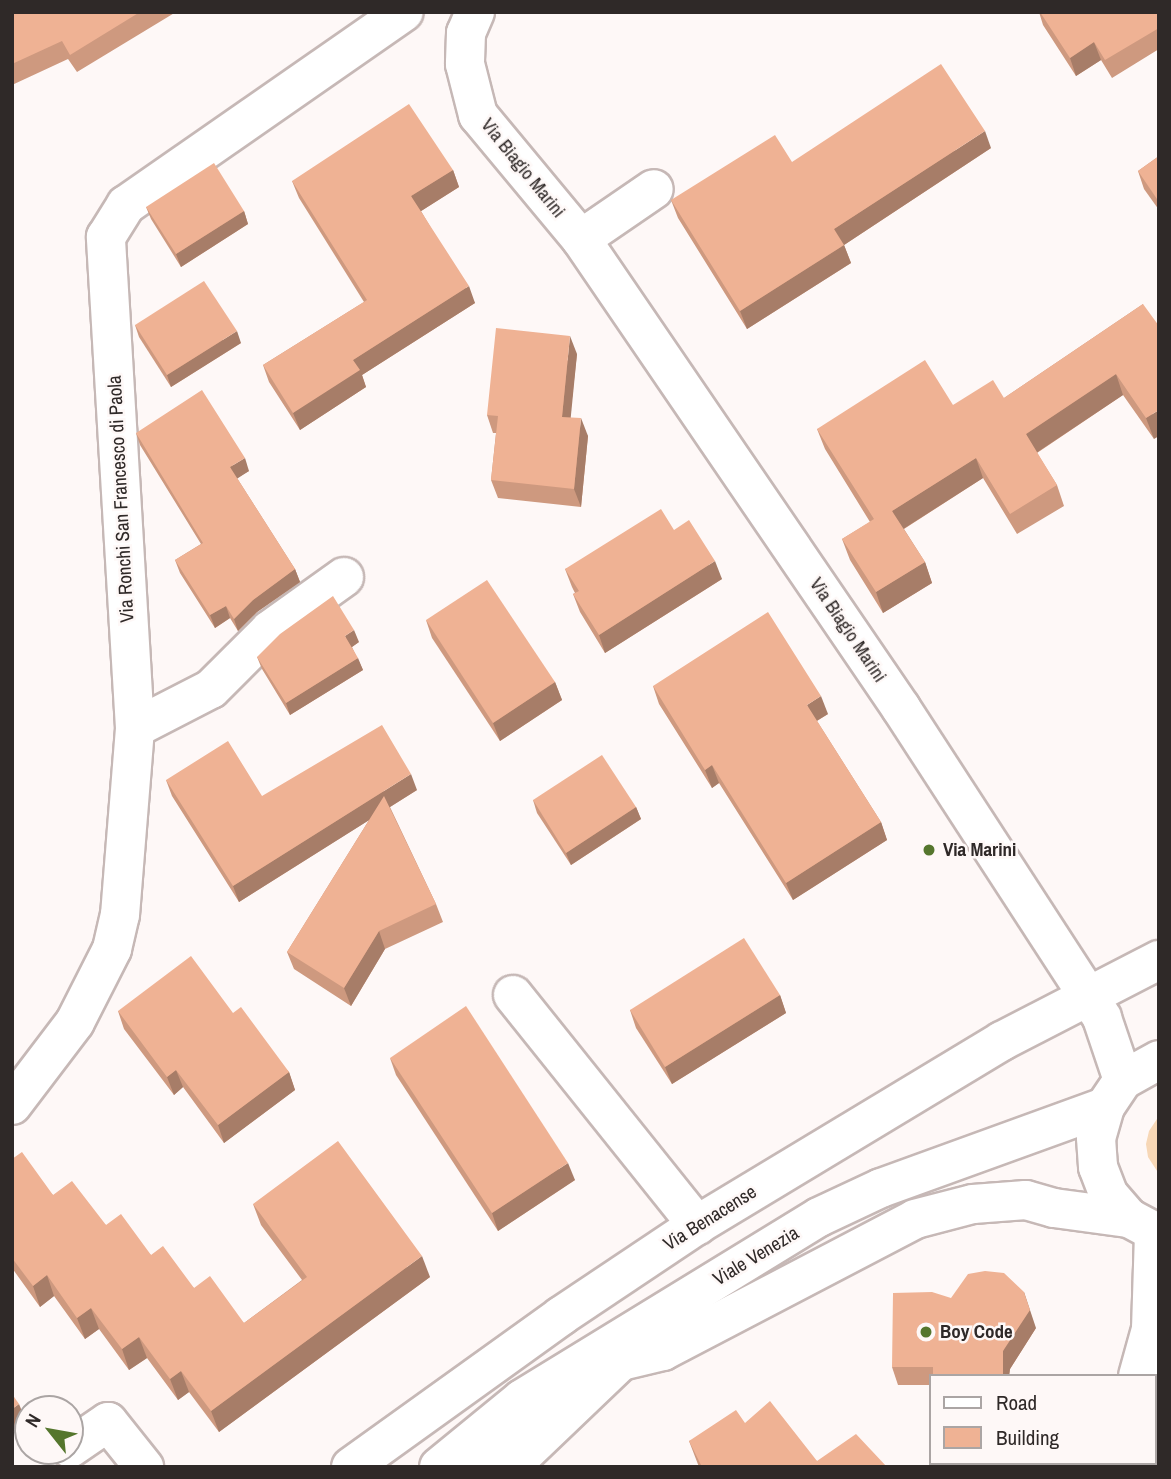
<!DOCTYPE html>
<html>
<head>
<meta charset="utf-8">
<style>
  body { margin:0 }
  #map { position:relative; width:1171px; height:1479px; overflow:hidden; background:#fef8f7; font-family:"Archivo Narrow",sans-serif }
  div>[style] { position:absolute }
  .green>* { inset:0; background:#f7d7b6 }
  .roads { filter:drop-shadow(2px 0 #c6b8b6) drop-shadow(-2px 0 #c6b8b6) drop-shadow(0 2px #c6b8b6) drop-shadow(0 -2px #c6b8b6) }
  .minor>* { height:38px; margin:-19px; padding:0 19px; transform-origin:19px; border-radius:19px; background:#fff }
  .tertiary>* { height:38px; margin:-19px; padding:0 19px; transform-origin:19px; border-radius:19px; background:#fff }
  .secondary>* { height:38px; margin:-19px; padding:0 19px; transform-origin:19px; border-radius:19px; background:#fff }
  .wall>* { inset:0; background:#ce997f }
  .shaded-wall>* { inset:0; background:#a77d68 }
  .building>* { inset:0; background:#efb294 }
  .dots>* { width:19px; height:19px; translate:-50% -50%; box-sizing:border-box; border:4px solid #fef8f7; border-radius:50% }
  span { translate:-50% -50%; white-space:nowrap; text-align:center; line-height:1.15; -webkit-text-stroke:5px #fef8f7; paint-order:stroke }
  .street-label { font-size:19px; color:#2f2928 }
  .poi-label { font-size:19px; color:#2f2928; font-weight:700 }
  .left { translate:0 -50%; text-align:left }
  .frame { position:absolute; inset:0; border:14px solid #2f2928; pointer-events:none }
  .legend { position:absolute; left:929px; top:1374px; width:228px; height:91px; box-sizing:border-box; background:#fef8f7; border:2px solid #aba5a4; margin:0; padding:9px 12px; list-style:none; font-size:21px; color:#2f2928 }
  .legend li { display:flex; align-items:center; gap:14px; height:35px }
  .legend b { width:35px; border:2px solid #aba5a4 }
  .north { position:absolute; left:14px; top:1395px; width:70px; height:70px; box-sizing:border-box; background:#fef8f7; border:2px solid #aba5a4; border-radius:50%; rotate:301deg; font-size:19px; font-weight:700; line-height:28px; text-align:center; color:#2f2928 }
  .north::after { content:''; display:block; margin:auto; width:24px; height:32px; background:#55762d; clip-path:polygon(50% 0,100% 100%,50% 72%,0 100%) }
</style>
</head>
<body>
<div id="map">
  <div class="green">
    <i style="clip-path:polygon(1159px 1116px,1159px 1174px,1148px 1157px,1146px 1144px,1149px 1131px)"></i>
  </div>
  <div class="roads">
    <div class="minor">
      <i style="left:475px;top:12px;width:23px;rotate:113deg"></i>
      <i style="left:466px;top:33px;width:31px;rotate:92deg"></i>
      <i style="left:465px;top:64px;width:53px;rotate:75.7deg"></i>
      <i style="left:478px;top:115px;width:161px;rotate:50.3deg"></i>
      <i style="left:581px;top:239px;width:568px;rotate:55.69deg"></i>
      <i style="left:901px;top:708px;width:369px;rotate:57deg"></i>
      <i style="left:1102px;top:1018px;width:65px;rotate:71.3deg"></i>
      <i style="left:581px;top:239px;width:88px;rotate:-34.4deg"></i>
      <i style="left:135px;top:728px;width:85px;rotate:-27.2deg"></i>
      <i style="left:211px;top:689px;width:83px;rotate:-45deg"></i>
      <i style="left:270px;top:630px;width:91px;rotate:-35.6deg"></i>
      <i style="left:513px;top:995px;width:295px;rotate:51.3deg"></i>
      <i style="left:12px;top:1105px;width:104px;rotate:-52.8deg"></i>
      <i style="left:75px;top:1022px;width:82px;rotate:-63.1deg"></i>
      <i style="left:112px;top:949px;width:35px;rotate:-77deg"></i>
      <i style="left:120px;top:915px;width:188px;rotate:-85.4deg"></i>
      <i style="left:135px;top:728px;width:492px;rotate:-93.4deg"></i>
      <i style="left:106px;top:237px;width:38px;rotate:-58deg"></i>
      <i style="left:126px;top:205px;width:338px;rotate:-34.8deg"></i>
      <i style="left:70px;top:1448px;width:46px;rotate:-34.4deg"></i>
      <i style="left:108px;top:1422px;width:58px;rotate:51.3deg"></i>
      <i style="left:351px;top:1467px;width:259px;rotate:-35.7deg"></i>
      <i style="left:561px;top:1316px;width:164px;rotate:-33.8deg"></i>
      <i style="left:697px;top:1225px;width:356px;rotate:-31.1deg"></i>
      <i style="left:1002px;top:1041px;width:177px;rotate:-27.3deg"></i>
      <i style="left:469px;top:1467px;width:110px;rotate:-35deg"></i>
    </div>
    <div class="tertiary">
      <i style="left:439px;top:1467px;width:107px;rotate:-39.3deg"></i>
      <i style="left:522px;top:1399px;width:348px;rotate:-31.5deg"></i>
      <i style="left:819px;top:1217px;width:68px;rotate:-25.1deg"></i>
      <i style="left:881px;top:1188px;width:238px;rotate:-19.9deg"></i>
      <i style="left:510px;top:1467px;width:153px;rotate:-43.7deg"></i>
      <i style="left:621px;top:1361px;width:43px;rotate:-13.4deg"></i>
      <i style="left:663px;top:1351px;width:284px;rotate:-27.6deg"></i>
      <i style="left:915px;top:1219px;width:60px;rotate:-14.5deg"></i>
      <i style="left:973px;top:1204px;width:53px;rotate:-4.3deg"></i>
      <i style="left:1026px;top:1200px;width:29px;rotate:16deg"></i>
      <i style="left:1054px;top:1208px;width:76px;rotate:7.6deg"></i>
    </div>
    <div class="secondary">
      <i style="left:1159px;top:1060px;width:41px;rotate:150.9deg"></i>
      <i style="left:1123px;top:1080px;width:32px;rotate:124deg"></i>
      <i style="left:1105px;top:1107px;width:32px;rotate:106deg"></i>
      <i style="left:1096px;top:1138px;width:29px;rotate:86deg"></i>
      <i style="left:1098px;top:1167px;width:30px;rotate:69deg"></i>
      <i style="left:1109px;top:1195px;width:30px;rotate:49deg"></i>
      <i style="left:1129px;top:1218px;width:34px;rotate:28deg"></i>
      <i style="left:1138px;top:1376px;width:49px;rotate:-74.5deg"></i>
      <i style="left:1151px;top:1329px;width:96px;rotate:-88.2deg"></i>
      <i style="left:1107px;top:1467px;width:4px;rotate:-63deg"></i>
    </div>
  </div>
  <div class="wall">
    <i style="clip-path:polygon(12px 12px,176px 12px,77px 72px,68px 59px,12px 85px)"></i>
    <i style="clip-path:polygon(1039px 12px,1159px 12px,1159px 49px,1112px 78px,1101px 60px,1076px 76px,1043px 25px)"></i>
    <i style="clip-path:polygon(991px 148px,844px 245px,851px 263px,747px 329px,678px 218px,671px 200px,792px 162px)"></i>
    <i style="clip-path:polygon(1159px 156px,1159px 210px,1144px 189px,1138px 171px)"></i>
    <i style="clip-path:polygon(453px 170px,459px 187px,421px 211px,475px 303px,362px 375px,366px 387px,300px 430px,269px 382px,263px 365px,364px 302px,299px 198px,292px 181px)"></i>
    <i style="clip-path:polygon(146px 207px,244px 211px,248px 224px,181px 267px,151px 219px)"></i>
    <i style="clip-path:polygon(1143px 304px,1154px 439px,1123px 395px,1037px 453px,1057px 485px,1064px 506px,1017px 534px,983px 478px,904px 529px,925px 562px,932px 583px,883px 613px,850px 560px,842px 539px,870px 522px,825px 449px,817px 429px,953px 405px,1004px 398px)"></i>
    <i style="clip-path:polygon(135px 325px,241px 343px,171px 387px,139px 337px)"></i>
    <i style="clip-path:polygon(577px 354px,570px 417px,588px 436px,581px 507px,498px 498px,491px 480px,496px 433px,493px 433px,487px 415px)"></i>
    <i style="clip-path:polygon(136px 433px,249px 471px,237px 478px,295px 569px,300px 582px,257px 612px,238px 631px,230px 618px,215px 628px,180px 573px,175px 560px,201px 544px,140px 445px)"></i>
    <i style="clip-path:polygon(674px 530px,722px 579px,605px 653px,580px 612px,573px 594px,575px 593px,572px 587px,565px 569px)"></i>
    <i style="clip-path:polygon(426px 620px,555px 682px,562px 700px,500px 741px,432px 638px)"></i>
    <i style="clip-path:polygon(359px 642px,352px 647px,363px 670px,290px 715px,262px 669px,257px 657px)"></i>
    <i style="clip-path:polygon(653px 686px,828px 714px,817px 721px,881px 822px,887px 840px,793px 900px,719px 783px,712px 788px,659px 704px)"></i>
    <i style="clip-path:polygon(166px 780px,262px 796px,417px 790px,390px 807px,436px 904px,443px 922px,385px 949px,351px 1006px,294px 969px,287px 952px,369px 820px,239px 902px,172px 796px)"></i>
    <i style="clip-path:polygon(533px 800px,636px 807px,641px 819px,571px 865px,537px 813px)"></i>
    <i style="clip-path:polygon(780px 995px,786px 1013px,672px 1084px,636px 1028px,630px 1010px)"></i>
    <i style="clip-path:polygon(118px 1011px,233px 1013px,289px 1072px,295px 1090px,224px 1143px,183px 1087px,174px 1095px,124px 1029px)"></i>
    <i style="clip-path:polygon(390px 1058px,575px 1180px,498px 1231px,396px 1075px)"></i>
    <i style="clip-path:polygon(12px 1159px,53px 1195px,106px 1225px,151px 1255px,194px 1288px,244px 1323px,302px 1280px,261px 1225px,253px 1204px,430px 1277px,219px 1432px,189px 1392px,178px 1400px,147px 1358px,129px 1370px,99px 1329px,85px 1339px,54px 1296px,40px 1307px,12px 1268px)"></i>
    <i style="clip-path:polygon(1036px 1328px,1010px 1369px,1009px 1376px,931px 1376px,931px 1385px,898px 1385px,892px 1367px)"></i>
    <i style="clip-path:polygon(745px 1423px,817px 1461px,887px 1467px,699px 1467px,689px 1441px)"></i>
  </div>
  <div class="shaded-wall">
    <i style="clip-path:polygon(1094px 42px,1101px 60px,1076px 76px,1070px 58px)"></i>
    <i style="clip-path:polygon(985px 131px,991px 148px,841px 247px,834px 229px)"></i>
    <i style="clip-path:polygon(453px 170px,459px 187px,418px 213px,411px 196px)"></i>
    <i style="clip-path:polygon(244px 211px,248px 224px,181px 267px,176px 254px)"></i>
    <i style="clip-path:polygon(844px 245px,851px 263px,747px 329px,740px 311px)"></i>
    <i style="clip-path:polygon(469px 286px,475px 303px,362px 375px,366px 387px,300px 430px,293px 413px,353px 360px)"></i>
    <i style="clip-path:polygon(237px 331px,241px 343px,171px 387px,167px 375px)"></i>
    <i style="clip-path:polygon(570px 336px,577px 354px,569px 435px,562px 417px)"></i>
    <i style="clip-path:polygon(1116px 374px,1123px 395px,1033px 455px,1026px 434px)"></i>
    <i style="clip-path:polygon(1159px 410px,1159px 436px,1154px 439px,1146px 418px)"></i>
    <i style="clip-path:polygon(581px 418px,588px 436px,581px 507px,574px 489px)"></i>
    <i style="clip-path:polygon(245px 458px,249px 471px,235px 480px,230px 467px)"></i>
    <i style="clip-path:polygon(976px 458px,983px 478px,900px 531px,892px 511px)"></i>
    <i style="clip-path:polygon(715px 561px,722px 579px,605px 653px,599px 635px)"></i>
    <i style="clip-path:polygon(925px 562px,932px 583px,883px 613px,876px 592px)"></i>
    <i style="clip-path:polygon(295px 569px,300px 582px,257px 612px,238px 631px,234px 619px,253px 600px)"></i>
    <i style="clip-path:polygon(226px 606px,230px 618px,215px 628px,210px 615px)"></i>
    <i style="clip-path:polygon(354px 630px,359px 642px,349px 649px,345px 636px)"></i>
    <i style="clip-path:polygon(358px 658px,363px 670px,290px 715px,286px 703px)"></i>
    <i style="clip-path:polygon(555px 682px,562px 700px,500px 741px,493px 723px)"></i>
    <i style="clip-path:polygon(821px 696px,828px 714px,813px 723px,807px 705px)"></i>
    <i style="clip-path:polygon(712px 765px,719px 783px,712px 788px,705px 770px)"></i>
    <i style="clip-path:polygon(411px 774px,417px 790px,239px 902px,233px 886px)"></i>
    <i style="clip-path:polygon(636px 807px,641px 819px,571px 865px,566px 853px)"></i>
    <i style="clip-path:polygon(881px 822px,887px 840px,793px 900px,786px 883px)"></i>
    <i style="clip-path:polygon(379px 931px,385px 949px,351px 1006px,344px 988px)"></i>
    <i style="clip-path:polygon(780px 995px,786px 1013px,672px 1084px,665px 1067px)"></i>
    <i style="clip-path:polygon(176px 1070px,183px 1087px,174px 1095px,167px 1077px)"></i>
    <i style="clip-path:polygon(289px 1072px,295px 1090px,224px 1143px,218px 1125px)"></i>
    <i style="clip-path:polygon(568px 1163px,575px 1180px,498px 1231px,492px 1213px)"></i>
    <i style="clip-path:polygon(422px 1256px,430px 1277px,219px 1432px,211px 1411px)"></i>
    <i style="clip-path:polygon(47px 1275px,54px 1296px,40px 1307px,33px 1286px)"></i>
    <i style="clip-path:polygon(1024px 1292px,1036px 1328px,1010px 1369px,1009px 1376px,1003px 1376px,1003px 1351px)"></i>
    <i style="clip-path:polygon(91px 1308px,99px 1329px,85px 1339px,77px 1318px)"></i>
    <i style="clip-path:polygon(139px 1337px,147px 1358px,129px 1370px,122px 1349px)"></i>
    <i style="clip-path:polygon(181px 1371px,189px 1392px,178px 1400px,170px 1379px)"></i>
    <i style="clip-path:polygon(19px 1404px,26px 1421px,12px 1431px,12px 1409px)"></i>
  </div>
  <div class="building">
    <i style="clip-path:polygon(12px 12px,140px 12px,70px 55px,62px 41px,12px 64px)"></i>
    <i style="clip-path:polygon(1040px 12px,1159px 12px,1159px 28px,1105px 60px,1094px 42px,1070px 58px)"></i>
    <i style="clip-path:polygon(941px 64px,985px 131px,834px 229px,844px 245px,740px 311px,671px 200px,775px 135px,792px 162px)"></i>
    <i style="clip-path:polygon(409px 104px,453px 170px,411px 196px,469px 286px,353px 360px,360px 370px,293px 413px,263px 365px,367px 300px,292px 181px)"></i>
    <i style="clip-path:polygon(1159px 156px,1159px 202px,1138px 171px)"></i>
    <i style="clip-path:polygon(214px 163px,244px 211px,176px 254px,146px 207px)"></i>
    <i style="clip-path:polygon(204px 281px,237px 331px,167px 375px,135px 325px)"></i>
    <i style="clip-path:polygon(1143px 304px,1159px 326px,1159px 410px,1146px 418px,1116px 374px,1026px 434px,1057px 485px,1010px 514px,976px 458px,892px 511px,925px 562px,876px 592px,842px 539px,874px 519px,817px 429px,925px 360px,953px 405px,993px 380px,1004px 398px)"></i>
    <i style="clip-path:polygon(496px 328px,570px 336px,562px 417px,581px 418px,574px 489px,491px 480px,498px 416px,487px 415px)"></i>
    <i style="clip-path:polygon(202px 390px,245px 458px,230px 467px,295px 569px,253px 600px,234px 619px,226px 606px,210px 615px,175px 560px,203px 543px,136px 433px)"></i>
    <i style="clip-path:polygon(661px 509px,674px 530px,689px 520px,715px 561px,599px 635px,573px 594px,579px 591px,565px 569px)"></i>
    <i style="clip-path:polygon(487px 580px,555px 682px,493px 723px,426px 620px)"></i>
    <i style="clip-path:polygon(333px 596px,354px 630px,345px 636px,358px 658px,286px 703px,257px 657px,280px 634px)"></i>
    <i style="clip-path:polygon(768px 612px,821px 696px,807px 705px,881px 822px,786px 883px,712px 765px,705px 770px,653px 686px)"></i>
    <i style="clip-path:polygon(382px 725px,411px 774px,233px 886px,166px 780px,228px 741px,262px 796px)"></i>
    <i style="clip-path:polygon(602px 755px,636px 807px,566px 853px,533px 800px)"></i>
    <i style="clip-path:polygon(384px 796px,436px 904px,379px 931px,344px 988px,287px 952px)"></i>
    <i style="clip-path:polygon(744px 938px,780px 995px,665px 1067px,630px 1010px)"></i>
    <i style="clip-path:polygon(191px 956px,233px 1013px,241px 1007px,289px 1072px,218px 1125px,176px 1070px,167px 1077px,118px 1011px)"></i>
    <i style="clip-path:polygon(466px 1006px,568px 1163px,492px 1213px,390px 1058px)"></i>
    <i style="clip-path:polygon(338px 1141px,422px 1256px,211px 1411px,181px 1371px,170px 1379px,139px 1337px,122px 1349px,91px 1308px,77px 1318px,47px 1275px,33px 1286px,12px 1258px,12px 1159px,22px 1152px,53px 1195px,72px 1181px,106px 1225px,121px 1214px,151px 1255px,163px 1246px,194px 1288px,210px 1276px,244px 1323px,307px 1277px,253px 1204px)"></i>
    <i style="clip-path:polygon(985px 1271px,1004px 1273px,1024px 1292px,1030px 1310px,1003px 1351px,1003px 1376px,933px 1376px,933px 1367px,892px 1367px,893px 1293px,932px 1292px,951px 1298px,968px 1274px)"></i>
    <i style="clip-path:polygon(12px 1394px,19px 1404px,12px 1409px)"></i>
    <i style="clip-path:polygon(770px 1401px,817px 1461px,856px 1434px,887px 1467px,702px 1467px,689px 1441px,736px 1410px,745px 1423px)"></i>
  </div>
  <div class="dots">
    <i style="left:929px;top:850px;background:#55762d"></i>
    <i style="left:926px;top:1332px;background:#55762d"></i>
  </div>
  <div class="street-label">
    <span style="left:523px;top:168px;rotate:51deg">Via Biagio Marini</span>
    <span style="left:121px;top:499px;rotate:-93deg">Via Ronchi San Francesco di Paola</span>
    <span style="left:848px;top:630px;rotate:56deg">Via Biagio Marini</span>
    <span style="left:710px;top:1218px;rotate:-32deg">Via Benacense</span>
    <span style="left:756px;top:1256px;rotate:-31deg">Viale Venezia</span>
  </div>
  <div class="poi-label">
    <span class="left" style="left:943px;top:850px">Via Marini</span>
    <span class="left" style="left:940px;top:1332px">Boy Code</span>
  </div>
  <div class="frame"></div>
  <ul class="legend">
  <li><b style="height:9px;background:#fff"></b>Road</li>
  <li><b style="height:19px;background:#efb294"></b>Building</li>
  </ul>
  <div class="north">N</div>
</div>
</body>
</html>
